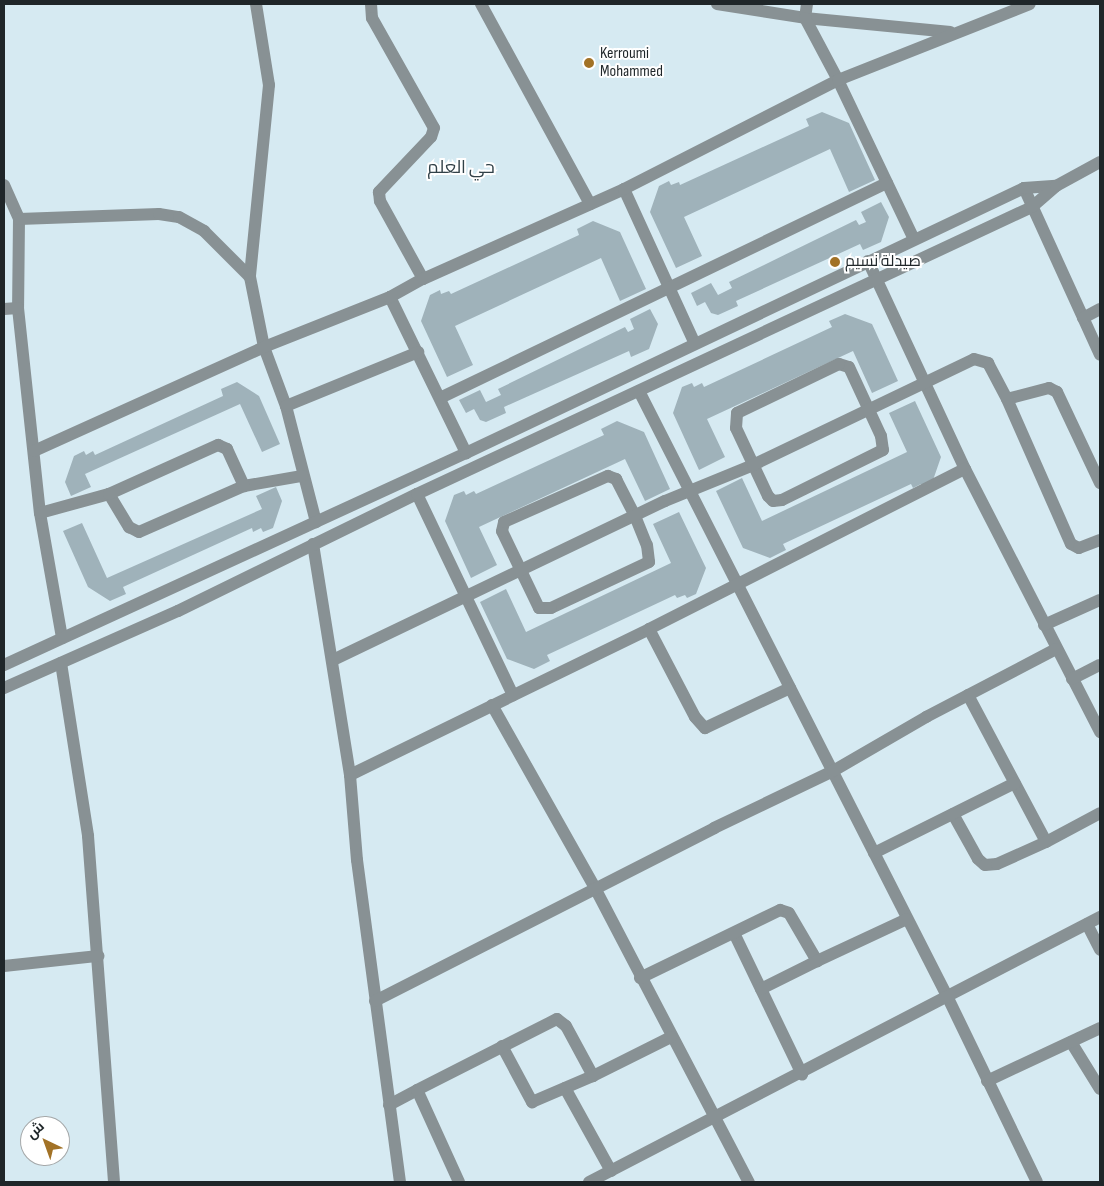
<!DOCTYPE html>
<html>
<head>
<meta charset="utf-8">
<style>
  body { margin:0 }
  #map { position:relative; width:1104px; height:1186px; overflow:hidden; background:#d6eaf2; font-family:"Sofia Sans Condensed",Cairo,sans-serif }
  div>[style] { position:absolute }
  .building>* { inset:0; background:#9fb2ba }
  .minor>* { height:12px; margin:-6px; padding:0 6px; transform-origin:6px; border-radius:6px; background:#889194 }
  .dots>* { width:14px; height:14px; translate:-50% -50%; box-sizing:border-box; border:2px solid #fff; border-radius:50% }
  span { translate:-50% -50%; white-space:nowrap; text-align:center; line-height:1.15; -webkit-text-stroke:4px #fff; paint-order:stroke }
  .poi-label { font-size:16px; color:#1f2629 }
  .left { translate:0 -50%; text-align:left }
  .neighbourhood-label { font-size:18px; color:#314148 }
  .frame { position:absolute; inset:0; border:5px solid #1f2629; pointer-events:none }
  .north { position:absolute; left:20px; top:1116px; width:50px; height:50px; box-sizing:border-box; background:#fff; border:1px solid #a5a8a9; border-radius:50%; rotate:318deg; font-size:14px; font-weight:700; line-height:20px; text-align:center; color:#1f2629 }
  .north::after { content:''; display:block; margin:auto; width:18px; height:22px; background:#a27226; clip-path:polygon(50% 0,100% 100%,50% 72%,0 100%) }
</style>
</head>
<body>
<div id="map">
  <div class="building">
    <i style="clip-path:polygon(822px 112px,849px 123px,875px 180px,849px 192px,830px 149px,684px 217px,702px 256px,676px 268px,650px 212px,659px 186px,669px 181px,671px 185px,679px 182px,680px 185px,809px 126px,806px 119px)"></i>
    <i style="clip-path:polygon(881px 202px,889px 217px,881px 242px,863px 250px,860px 244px,736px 301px,738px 306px,718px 315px,711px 313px,705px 302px,697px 306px,691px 293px,711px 283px,718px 295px,732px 288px,729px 282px,856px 220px,859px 225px,866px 222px,861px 212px)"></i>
    <i style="clip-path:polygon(593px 221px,620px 232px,646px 289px,620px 301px,601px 258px,455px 326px,473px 365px,447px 377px,421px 321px,430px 295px,440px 290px,441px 294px,449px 291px,451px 294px,579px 235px,577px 229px)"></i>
    <i style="clip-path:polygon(650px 309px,658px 324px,649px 349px,631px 357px,629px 351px,504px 407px,506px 413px,486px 422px,480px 420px,474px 409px,466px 413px,459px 400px,480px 390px,486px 402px,501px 395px,498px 389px,625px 327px,628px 332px,634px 329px,630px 319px)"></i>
    <i style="clip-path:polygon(845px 314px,872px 324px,898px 381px,872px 393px,853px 351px,707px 419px,725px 457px,699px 470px,673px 413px,682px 387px,692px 383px,694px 387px,702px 383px,704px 387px,832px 327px,829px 321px)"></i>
    <i style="clip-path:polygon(237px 382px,259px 396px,280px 444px,262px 452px,240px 404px,85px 474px,91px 487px,71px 496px,65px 482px,74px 456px,84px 451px,86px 455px,93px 451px,95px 455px,223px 396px,221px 389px)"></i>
    <i style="clip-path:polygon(915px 401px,941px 457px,932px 483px,923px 487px,921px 484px,913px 488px,911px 484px,783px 544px,786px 550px,770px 558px,743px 548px,716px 491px,742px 478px,762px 521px,907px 452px,889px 413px)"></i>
    <i style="clip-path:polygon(617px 421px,644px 432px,670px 489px,645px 501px,625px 459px,479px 527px,497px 565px,471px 578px,445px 521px,454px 495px,464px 491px,466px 495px,474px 491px,476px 494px,604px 435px,601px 429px)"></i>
    <i style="clip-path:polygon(276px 487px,282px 501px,273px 528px,263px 532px,261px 528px,253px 532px,252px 528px,123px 587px,126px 594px,110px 601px,88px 587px,63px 531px,82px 523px,107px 578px,262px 509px,256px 496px)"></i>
    <i style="clip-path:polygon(679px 512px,706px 568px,696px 594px,687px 598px,685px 595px,677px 598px,675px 595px,547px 655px,550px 661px,534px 669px,507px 659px,480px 602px,506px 589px,526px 632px,671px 563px,653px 524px)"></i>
  </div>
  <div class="minor">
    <i style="left:256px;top:4px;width:82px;rotate:80.9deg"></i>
    <i style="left:269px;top:85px;width:193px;rotate:95.7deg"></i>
    <i style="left:250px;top:277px;width:71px;rotate:78.7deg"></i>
    <i style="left:264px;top:347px;width:63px;rotate:69.6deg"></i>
    <i style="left:286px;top:406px;width:120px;rotate:75.5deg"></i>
    <i style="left:371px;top:4px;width:14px;rotate:86deg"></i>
    <i style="left:372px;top:18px;width:126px;rotate:60.6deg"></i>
    <i style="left:434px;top:128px;width:9px;rotate:108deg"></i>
    <i style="left:431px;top:137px;width:76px;rotate:133.4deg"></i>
    <i style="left:379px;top:192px;width:9px;rotate:84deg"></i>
    <i style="left:380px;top:201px;width:89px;rotate:61.1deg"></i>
    <i style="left:481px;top:4px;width:228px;rotate:61.4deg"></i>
    <i style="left:717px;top:4px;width:89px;rotate:9deg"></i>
    <i style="left:805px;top:18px;width:146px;rotate:5.5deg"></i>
    <i style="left:807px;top:4px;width:14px;rotate:98deg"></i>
    <i style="left:805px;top:18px;width:70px;rotate:62deg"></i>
    <i style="left:838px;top:80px;width:176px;rotate:64.5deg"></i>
    <i style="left:4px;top:185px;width:37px;rotate:66deg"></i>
    <i style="left:19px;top:219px;width:89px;rotate:90.6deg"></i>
    <i style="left:18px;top:308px;width:206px;rotate:83.9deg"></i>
    <i style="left:40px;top:513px;width:127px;rotate:80deg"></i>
    <i style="left:1024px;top:188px;width:183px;rotate:65.5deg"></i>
    <i style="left:624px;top:189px;width:170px;rotate:65.4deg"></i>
    <i style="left:19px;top:219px;width:140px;rotate:-2deg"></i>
    <i style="left:159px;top:214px;width:20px;rotate:9deg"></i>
    <i style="left:179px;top:217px;width:29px;rotate:29deg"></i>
    <i style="left:204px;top:231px;width:65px;rotate:45deg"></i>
    <i style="left:868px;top:261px;width:230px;rotate:65deg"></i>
    <i style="left:965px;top:469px;width:296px;rotate:62.8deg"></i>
    <i style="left:390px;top:297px;width:174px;rotate:64deg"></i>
    <i style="left:4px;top:309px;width:14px;rotate:-4deg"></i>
    <i style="left:1083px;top:318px;width:19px;rotate:-28deg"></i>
    <i style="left:839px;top:364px;width:10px;rotate:17deg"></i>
    <i style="left:849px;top:367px;width:76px;rotate:65.1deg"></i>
    <i style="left:881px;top:436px;width:14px;rotate:82deg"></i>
    <i style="left:883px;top:450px;width:113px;rotate:153.7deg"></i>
    <i style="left:782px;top:500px;width:9px;rotate:174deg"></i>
    <i style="left:773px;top:501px;width:7px;rotate:-135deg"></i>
    <i style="left:768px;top:496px;width:75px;rotate:-115.2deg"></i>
    <i style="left:736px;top:428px;width:15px;rotate:-86deg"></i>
    <i style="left:737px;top:413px;width:113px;rotate:-25.7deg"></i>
    <i style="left:639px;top:391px;width:681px;rotate:63.02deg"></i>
    <i style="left:948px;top:998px;width:204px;rotate:64.2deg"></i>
    <i style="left:440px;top:398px;width:496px;rotate:-25.7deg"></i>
    <i style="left:286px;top:406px;width:143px;rotate:-22.2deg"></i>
    <i style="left:34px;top:451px;width:252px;rotate:-24.3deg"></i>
    <i style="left:264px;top:347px;width:136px;rotate:-21.6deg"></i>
    <i style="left:390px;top:297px;width:38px;rotate:-29deg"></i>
    <i style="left:423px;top:279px;width:220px;rotate:-24.1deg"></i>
    <i style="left:624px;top:189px;width:240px;rotate:-27deg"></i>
    <i style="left:838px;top:80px;width:206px;rotate:-21.6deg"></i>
    <i style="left:608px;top:476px;width:9px;rotate:21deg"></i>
    <i style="left:616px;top:479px;width:42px;rotate:62.8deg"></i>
    <i style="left:635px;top:516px;width:31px;rotate:68deg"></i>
    <i style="left:647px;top:545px;width:17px;rotate:83deg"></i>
    <i style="left:649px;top:562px;width:108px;rotate:154.9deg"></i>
    <i style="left:551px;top:608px;width:12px;rotate:180deg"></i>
    <i style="left:539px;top:608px;width:85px;rotate:-115.7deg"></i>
    <i style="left:502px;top:531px;width:9px;rotate:-77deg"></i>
    <i style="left:504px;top:522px;width:114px;rotate:-23.9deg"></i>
    <i style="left:1100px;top:483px;width:101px;rotate:-115.3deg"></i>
    <i style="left:1057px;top:392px;width:9px;rotate:-153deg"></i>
    <i style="left:1049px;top:388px;width:43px;rotate:165.3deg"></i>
    <i style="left:1007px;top:399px;width:158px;rotate:66.2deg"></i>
    <i style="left:1071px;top:544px;width:9px;rotate:27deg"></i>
    <i style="left:1079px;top:548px;width:22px;rotate:-21deg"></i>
    <i style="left:109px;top:494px;width:39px;rotate:59deg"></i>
    <i style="left:129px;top:527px;width:11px;rotate:27deg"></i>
    <i style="left:139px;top:532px;width:115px;rotate:-23.7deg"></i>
    <i style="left:244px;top:486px;width:59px;rotate:-9.8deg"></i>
    <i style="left:417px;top:494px;width:223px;rotate:64.5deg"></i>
    <i style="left:40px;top:513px;width:72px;rotate:-15.4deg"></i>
    <i style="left:109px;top:494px;width:120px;rotate:-24.2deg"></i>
    <i style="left:218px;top:445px;width:10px;rotate:24deg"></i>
    <i style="left:227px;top:449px;width:41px;rotate:65.3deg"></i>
    <i style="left:313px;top:544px;width:234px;rotate:80.9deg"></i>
    <i style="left:350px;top:775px;width:85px;rotate:85.3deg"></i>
    <i style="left:357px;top:860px;width:325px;rotate:82.4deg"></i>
    <i style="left:1044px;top:625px;width:61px;rotate:-24.1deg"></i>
    <i style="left:649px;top:629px;width:99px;rotate:62.4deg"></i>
    <i style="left:695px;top:717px;width:15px;rotate:48deg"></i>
    <i style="left:705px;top:728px;width:94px;rotate:-25.2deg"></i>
    <i style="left:333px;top:660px;width:368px;rotate:-25.6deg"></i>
    <i style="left:665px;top:501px;width:95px;rotate:-22.2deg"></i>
    <i style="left:753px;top:465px;width:245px;rotate:-25.6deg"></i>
    <i style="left:974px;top:359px;width:15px;rotate:16deg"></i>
    <i style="left:988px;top:363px;width:41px;rotate:62.2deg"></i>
    <i style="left:61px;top:663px;width:175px;rotate:81.1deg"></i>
    <i style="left:88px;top:836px;width:347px;rotate:85.7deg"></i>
    <i style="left:4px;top:665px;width:508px;rotate:-24.65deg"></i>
    <i style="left:466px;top:453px;width:618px;rotate:-25.4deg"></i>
    <i style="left:1024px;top:188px;width:32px;rotate:-4deg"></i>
    <i style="left:1072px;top:679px;width:31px;rotate:-27deg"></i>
    <i style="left:4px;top:688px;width:190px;rotate:-23.9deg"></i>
    <i style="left:178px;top:611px;width:266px;rotate:-26.1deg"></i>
    <i style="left:417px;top:494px;width:679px;rotate:-25.02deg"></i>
    <i style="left:1032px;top:207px;width:32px;rotate:-41deg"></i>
    <i style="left:1056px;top:186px;width:50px;rotate:-28.6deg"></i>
    <i style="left:968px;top:695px;width:166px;rotate:62deg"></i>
    <i style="left:1046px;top:842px;width:61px;rotate:-28.2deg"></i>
    <i style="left:492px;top:705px;width:210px;rotate:60.6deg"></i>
    <i style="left:595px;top:888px;width:332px;rotate:62.4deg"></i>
    <i style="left:350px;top:775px;width:333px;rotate:-26deg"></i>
    <i style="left:649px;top:629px;width:354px;rotate:-26.9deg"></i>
    <i style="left:953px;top:814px;width:51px;rotate:60.9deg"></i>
    <i style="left:978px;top:859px;width:9px;rotate:41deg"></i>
    <i style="left:985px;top:865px;width:12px;rotate:-5deg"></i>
    <i style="left:997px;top:864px;width:54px;rotate:-24.2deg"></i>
    <i style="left:874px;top:853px;width:157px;rotate:-26.4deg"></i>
    <i style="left:1087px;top:924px;width:29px;rotate:63deg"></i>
    <i style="left:734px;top:933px;width:157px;rotate:64.3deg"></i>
    <i style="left:4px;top:966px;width:95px;rotate:-6.1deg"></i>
    <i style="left:640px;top:978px;width:156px;rotate:-25.9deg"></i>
    <i style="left:780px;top:910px;width:9px;rotate:18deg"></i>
    <i style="left:789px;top:913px;width:56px;rotate:59.7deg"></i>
    <i style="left:817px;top:961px;width:99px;rotate:-25deg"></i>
    <i style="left:761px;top:989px;width:63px;rotate:-26.6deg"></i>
    <i style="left:375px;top:1001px;width:381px;rotate:-27deg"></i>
    <i style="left:714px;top:828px;width:132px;rotate:-25.6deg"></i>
    <i style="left:833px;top:771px;width:108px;rotate:-30.1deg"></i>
    <i style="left:926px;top:717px;width:147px;rotate:-27.6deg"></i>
    <i style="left:1071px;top:1042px;width:55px;rotate:58.3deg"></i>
    <i style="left:502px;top:1046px;width:64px;rotate:61.8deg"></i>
    <i style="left:532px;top:1102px;width:66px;rotate:-23.1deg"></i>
    <i style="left:987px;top:1081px;width:125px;rotate:-25.1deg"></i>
    <i style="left:565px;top:1088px;width:95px;rotate:61deg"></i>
    <i style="left:389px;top:1105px;width:32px;rotate:-28deg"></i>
    <i style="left:459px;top:1182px;width:101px;rotate:-114.5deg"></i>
    <i style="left:417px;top:1090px;width:157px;rotate:-26.9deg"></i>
    <i style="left:557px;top:1019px;width:11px;rotate:38deg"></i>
    <i style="left:566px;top:1026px;width:57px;rotate:61.6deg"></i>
    <i style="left:593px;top:1076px;width:87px;rotate:-26.6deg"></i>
    <i style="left:589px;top:1182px;width:576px;rotate:-27.41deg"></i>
  </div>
  <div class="dots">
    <i style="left:589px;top:63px;background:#a27226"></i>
    <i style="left:835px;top:262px;background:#a27226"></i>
  </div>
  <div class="poi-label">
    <span class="left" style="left:600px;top:63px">Kerroumi<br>Mohammed</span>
    <span class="left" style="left:845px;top:262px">صيدلة نسيم</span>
  </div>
  <div class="neighbourhood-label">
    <span style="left:461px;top:168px">حي العلم</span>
  </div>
  <div class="frame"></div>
  <div class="north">ش</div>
</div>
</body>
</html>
